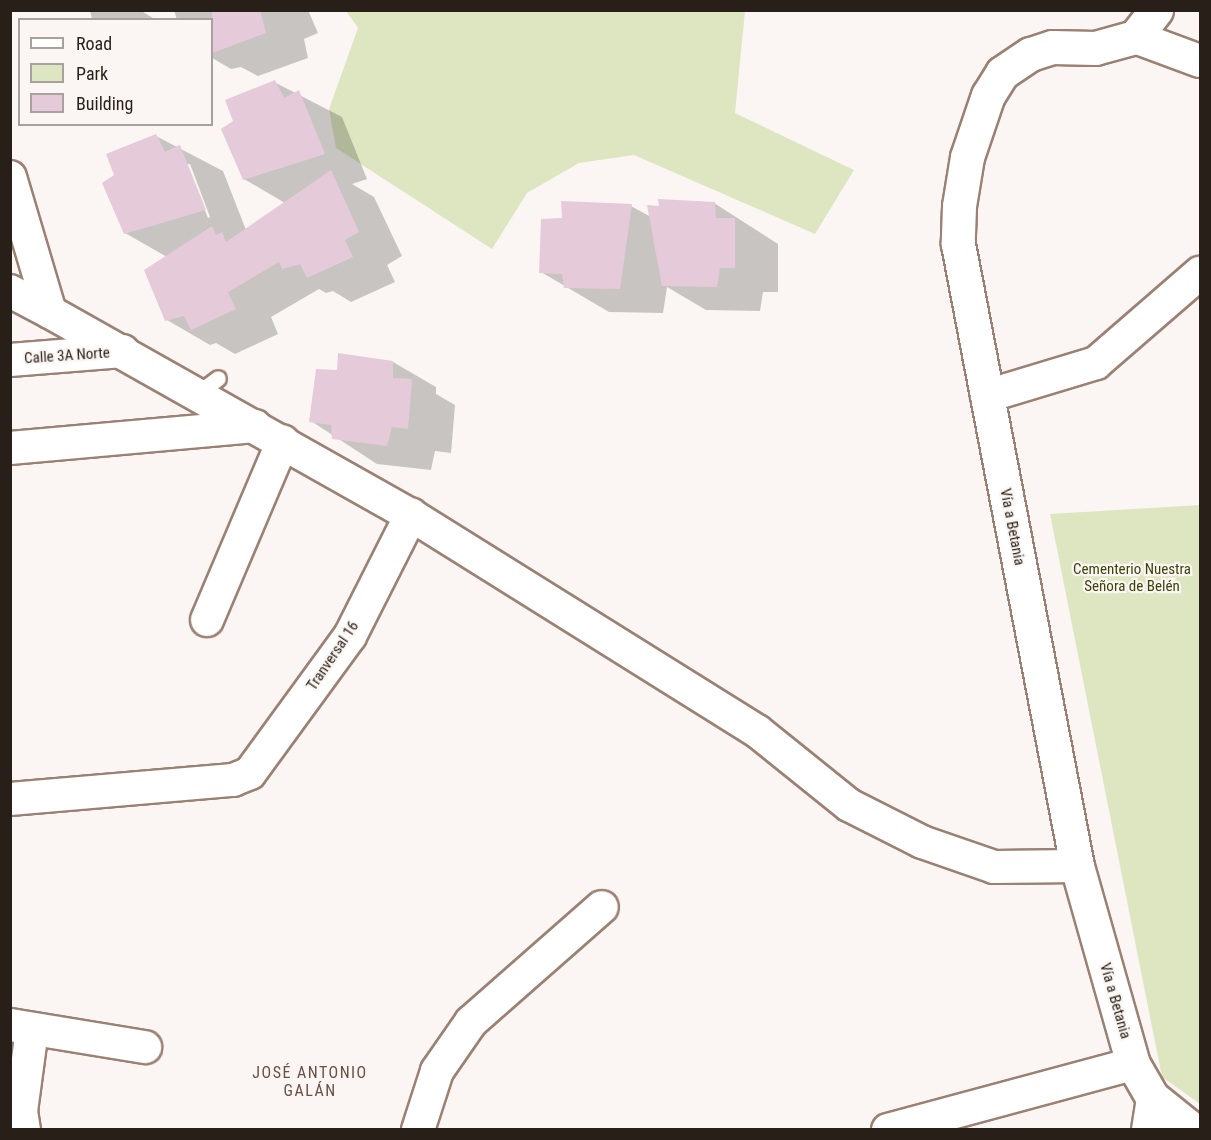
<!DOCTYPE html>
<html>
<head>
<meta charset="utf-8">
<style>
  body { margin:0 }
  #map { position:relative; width:1211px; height:1140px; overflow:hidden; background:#fbf6f3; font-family:"Roboto Condensed",sans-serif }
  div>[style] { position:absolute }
  .green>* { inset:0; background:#dee6c1 }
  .shadow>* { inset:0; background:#0003 }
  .building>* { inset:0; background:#e5cada }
  .roads { filter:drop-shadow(2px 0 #9b8173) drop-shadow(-2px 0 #9b8173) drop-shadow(0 2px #9b8173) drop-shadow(0 -2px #9b8173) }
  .service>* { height:15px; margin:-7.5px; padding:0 7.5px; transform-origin:7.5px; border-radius:7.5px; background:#fff }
  .minor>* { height:32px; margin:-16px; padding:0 16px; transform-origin:16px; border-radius:16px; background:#fff }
  .tertiary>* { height:33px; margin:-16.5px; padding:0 16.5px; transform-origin:16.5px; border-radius:16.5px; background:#fff }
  span { translate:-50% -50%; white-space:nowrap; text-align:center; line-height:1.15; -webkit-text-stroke:4.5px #fbf6f3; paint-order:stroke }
  .street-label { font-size:15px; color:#291f19 }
  .park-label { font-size:15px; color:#3b4307 }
  .neighbourhood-label { font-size:16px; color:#674f42; letter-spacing:1.5px }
  .frame { position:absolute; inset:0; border:12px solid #291f19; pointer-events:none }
  .legend { position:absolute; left:18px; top:18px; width:195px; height:108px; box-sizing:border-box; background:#fbf6f3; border:2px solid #a7a09c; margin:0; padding:8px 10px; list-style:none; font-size:18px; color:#291f19 }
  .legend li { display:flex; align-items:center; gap:12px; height:30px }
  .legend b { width:30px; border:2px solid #a7a09c }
</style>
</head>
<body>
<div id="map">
  <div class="green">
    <i style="clip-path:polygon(346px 11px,745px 11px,735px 113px,854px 170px,815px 234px,634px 155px,579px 163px,527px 193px,492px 249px,336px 148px,329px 109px,358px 28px)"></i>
    <i style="clip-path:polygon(1200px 505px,1200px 1104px,1162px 1077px,1050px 514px)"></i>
  </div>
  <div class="shadow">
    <i style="clip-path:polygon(90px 10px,140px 10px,156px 20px,92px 20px)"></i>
    <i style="clip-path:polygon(174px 10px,308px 10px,318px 33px,304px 39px,308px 58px,258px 76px,241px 67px,231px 69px,212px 58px,212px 20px,177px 20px)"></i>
    <i style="clip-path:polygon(evenodd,274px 82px,342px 117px,367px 179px,352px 184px,374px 197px,402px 256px,387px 265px,395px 282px,351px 302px,333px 291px,326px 293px,319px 289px,271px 317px,278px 334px,235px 354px,216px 343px,210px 345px,167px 320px,167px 257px,125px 233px,115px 176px,156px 136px,223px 171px,246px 230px,285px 203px,244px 179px,235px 122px,274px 82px,186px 164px,190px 164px,210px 217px,208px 218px,186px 164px)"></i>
    <i style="clip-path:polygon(714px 203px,778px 244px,778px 292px,763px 292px,760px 311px,706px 310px,667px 287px,663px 313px,609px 312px,541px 272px,564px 219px,631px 206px,651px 217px)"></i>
    <i style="clip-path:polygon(393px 362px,436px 387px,436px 394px,455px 405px,451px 453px,435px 451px,431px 470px,377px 464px,311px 421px,338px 372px)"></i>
  </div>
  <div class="building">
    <i style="clip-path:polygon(212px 10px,260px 10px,266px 33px,212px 53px)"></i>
    <i style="clip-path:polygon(275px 80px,284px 98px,299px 90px,325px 154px,243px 180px,221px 129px,233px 121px,225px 100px)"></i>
    <i style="clip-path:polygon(156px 134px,165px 152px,180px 145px,206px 210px,124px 234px,102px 183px,114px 175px,106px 154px)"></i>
    <i style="clip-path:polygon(331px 170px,359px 232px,345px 240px,353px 257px,307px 278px,300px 264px,282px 269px,279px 262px,228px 292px,236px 309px,191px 330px,184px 316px,165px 321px,144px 270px,212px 226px,216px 235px,222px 232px,226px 242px)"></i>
    <i style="clip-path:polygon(658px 199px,715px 202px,716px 218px,735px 218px,735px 268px,720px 268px,717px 287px,662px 286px,647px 205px,659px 206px)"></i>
    <i style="clip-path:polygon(561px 201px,632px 204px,620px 289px,564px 288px,562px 274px,539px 273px,541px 219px,562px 218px)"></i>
    <i style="clip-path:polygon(338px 353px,393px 361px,393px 378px,412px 379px,408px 429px,392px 427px,387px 446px,332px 439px,331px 425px,309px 422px,316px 369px,337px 370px)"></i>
  </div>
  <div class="roads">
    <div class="service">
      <i style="left:197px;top:394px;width:26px;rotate:-37deg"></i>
    </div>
    <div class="minor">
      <i style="left:1135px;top:37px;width:69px;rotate:20.3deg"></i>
      <i style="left:10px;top:177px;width:141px;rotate:73.5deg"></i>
      <i style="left:50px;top:312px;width:45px;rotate:-152.3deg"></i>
      <i style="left:50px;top:312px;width:414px;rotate:29.4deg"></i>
      <i style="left:411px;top:515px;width:408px;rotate:32deg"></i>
      <i style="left:757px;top:731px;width:118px;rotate:38.8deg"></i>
      <i style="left:849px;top:805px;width:82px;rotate:26.9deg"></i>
      <i style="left:922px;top:842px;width:76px;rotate:19.1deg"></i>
      <i style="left:994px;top:867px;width:83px;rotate:-0.7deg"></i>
      <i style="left:10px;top:360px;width:113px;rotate:-4.6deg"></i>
      <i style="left:987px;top:396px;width:114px;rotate:-16.8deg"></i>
      <i style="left:1096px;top:363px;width:138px;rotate:-40.9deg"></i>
      <i style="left:10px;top:448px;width:246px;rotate:-5.1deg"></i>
      <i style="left:207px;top:620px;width:194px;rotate:-67deg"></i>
      <i style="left:10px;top:799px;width:224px;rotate:-4.9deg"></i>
      <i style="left:233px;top:780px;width:18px;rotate:-22deg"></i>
      <i style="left:250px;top:773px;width:170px;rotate:-53.9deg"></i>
      <i style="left:350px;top:636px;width:136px;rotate:-63.2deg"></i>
      <i style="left:10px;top:1025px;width:137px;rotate:9.3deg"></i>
      <i style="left:24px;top:1130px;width:19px;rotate:-99deg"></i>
      <i style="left:21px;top:1111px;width:82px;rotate:-82.3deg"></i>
      <i style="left:418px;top:1130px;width:62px;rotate:-72.1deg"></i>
      <i style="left:437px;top:1071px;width:60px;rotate:-55.2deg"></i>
      <i style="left:471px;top:1022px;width:174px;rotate:-41.3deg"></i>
      <i style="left:888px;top:1130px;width:254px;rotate:-15.1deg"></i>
      <i style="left:1148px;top:1130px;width:32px;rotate:-81deg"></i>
    </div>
    <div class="tertiary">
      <i style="left:1156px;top:10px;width:34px;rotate:128deg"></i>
      <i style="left:1135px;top:37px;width:41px;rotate:164.6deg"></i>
      <i style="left:1095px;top:48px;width:43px;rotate:-178.7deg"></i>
      <i style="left:1052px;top:47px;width:23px;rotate:162deg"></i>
      <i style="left:1030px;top:54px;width:34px;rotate:146deg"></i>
      <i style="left:1002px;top:73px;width:26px;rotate:122deg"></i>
      <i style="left:988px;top:95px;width:65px;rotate:108.7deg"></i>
      <i style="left:967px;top:157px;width:50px;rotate:99.3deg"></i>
      <i style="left:959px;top:206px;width:38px;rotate:92deg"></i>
      <i style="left:958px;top:244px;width:633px;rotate:79.17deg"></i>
      <i style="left:1077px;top:866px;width:206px;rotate:74.2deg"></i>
      <i style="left:1133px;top:1064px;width:39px;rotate:60deg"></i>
      <i style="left:1153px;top:1098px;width:51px;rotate:38.7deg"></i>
    </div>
  </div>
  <div class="street-label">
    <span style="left:67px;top:356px;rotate:-4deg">Calle 3A Norte</span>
    <span style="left:1012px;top:527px;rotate:79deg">Vía a Betania</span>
    <span style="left:333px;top:656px;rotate:-56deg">Tranversal 16</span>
    <span style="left:1115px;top:1001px;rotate:74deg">Vía a Betania</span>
  </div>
  <div class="park-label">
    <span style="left:1132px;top:578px">Cementerio Nuestra<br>Señora de Belén</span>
  </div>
  <div class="neighbourhood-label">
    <span style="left:310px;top:1082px">JOSÉ ANTONIO<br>GALÁN</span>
  </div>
  <div class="frame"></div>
  <ul class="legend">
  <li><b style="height:8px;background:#fff"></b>Road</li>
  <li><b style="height:16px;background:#dee6c1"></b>Park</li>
  <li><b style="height:16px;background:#e5cada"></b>Building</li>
  </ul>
</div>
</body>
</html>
